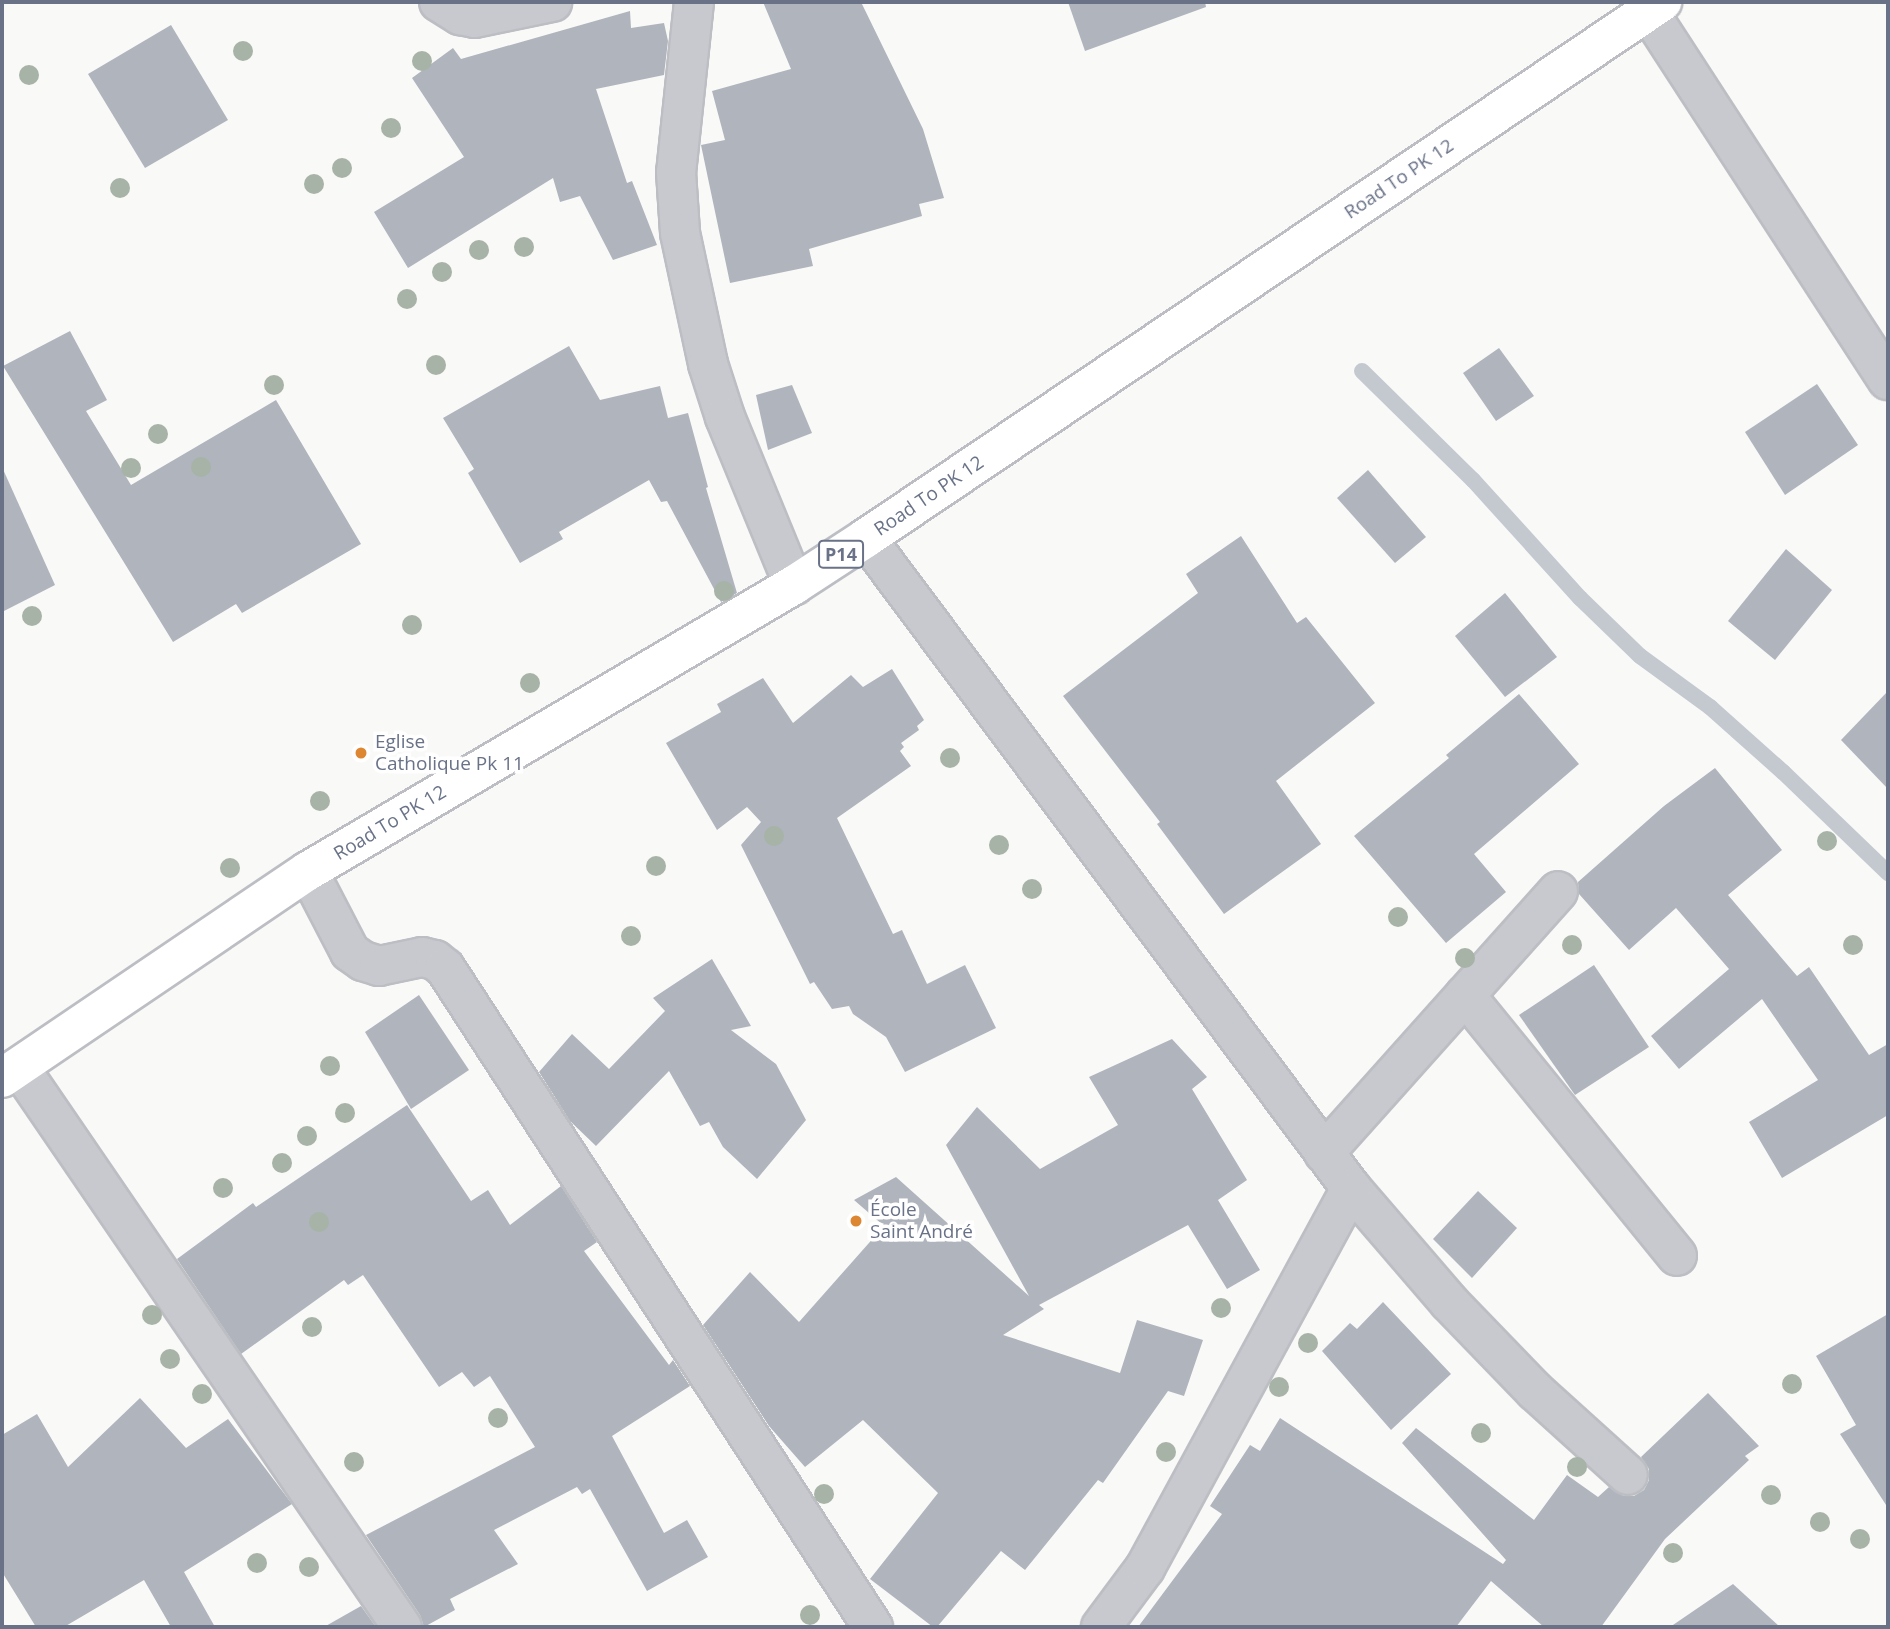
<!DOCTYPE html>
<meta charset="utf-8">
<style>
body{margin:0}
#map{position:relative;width:1890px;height:1629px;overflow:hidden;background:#f9f9f7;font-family:"Open Sans",sans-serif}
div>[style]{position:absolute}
.stream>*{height:16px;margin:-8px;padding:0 8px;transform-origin:8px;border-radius:8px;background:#c4c9d0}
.building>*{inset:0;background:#b0b4bd}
.roads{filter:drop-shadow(2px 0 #bcbec3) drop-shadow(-2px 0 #bcbec3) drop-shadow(0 2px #bcbec3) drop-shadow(0 -2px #bcbec3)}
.minor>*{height:38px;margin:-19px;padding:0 19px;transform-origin:19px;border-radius:19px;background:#c7c9ce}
.major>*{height:38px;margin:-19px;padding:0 19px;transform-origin:19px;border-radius:19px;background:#fff}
.trees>*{width:20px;height:20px;margin:-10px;border-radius:50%;background:#a7b3a7}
.dots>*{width:19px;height:19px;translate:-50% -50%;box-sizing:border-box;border:4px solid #fff;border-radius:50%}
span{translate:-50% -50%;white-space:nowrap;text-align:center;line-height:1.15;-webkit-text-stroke:7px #fff;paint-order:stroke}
.shield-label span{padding:2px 5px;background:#fff;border:2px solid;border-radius:5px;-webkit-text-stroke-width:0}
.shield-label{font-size:18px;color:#697287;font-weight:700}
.street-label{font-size:19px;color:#697287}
.poi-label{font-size:19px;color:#697287}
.left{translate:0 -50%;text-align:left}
.frame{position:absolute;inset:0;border:4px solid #697287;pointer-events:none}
</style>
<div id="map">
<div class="stream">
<div style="left:1362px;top:371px;width:156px;rotate:44.5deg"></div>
<div style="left:1473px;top:480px;width:159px;rotate:47.8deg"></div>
<div style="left:1580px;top:598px;width:83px;rotate:44deg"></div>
<div style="left:1640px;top:656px;width:87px;rotate:36.1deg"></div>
<div style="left:1710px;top:707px;width:98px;rotate:41.7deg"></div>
<div style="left:1783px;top:772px;width:146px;rotate:43.9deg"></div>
</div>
<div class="building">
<div style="clip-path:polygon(763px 2px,861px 2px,923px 129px,944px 198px,919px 204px,922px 216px,809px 249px,813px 266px,730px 283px,701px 145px,725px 140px,712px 91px,791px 69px)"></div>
<div style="clip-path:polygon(1068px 2px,1205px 2px,1206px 7px,1085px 51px)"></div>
<div style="clip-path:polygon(630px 11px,631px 28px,664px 23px,668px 41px,664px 75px,596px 89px,627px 183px,632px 181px,657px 245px,613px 260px,580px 196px,560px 202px,553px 178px,408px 268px,374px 212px,464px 157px,412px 78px,453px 48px,461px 59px)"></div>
<div style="clip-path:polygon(171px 25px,228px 120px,145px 168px,88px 74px)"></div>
<div style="clip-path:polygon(70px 331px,107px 400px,86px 411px,131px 485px,276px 400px,361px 544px,242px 613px,236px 604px,173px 642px,3px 366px)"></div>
<div style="clip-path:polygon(569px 346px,600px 400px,660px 386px,668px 418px,688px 413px,708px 487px,706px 488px,737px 593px,721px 602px,667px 501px,661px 502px,649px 480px,559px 532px,563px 539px,520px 563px,468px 473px,474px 469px,443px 418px)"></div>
<div style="clip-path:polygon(1499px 348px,1534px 396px,1496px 421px,1463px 373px)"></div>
<div style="clip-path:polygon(1817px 384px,1858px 445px,1785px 495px,1745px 432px)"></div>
<div style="clip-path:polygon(792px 385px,812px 433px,768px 450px,756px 395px)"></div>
<div style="clip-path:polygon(2px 467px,55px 585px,2px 612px)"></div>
<div style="clip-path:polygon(1368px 470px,1426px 537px,1395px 563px,1337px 498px)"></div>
<div style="clip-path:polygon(1241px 536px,1297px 623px,1306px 617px,1375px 703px,1276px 781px,1321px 844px,1224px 914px,1157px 824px,1160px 822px,1063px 696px,1198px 593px,1186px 574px)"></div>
<div style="clip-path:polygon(1786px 549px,1832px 590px,1775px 660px,1728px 621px)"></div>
<div style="clip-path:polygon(1505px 593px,1557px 657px,1505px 697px,1455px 636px)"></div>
<div style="clip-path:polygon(892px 669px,924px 720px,917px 726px,919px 730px,901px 743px,904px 747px,900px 751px,911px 766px,837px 818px,893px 934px,902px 930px,927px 984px,965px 965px,996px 1028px,905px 1072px,886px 1037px,853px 1014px,849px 1006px,832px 1009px,814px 982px,810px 984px,741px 845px,761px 822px,747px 807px,717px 830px,666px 743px,721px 712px,717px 704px,763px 678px,793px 723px,851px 675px,863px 687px)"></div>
<div style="clip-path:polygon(1888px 691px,1888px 789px,1841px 740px)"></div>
<div style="clip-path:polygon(1519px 694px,1579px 764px,1474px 854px,1506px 892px,1446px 943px,1354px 836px,1449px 758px,1446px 755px)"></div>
<div style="clip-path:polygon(1715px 768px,1782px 850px,1728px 895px,1797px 976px,1809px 967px,1869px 1055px,1888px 1044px,1888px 1115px,1782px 1178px,1749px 1122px,1818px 1080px,1762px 999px,1679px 1069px,1651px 1036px,1729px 969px,1676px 908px,1629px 950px,1579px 894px,1578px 882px,1664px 806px)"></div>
<div style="clip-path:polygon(712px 959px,751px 1026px,731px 1030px,776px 1064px,806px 1120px,757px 1179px,723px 1147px,709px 1122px,700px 1126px,669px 1071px,596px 1146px,570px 1121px,539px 1072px,572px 1034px,609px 1069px,665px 1011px,653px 998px)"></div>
<div style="clip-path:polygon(1594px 965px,1649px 1047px,1575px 1095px,1519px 1015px)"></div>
<div style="clip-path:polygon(419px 995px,469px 1070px,411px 1109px,365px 1032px)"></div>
<div style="clip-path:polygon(1172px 1039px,1207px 1077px,1192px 1089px,1247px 1180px,1218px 1200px,1260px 1270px,1227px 1289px,1188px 1225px,1039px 1305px,1044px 1309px,1003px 1335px,1120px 1373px,1137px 1320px,1203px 1340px,1184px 1396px,1168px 1391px,1103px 1483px,1098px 1480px,1025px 1570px,1001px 1551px,937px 1627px,933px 1627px,870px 1579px,938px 1493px,863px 1420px,805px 1467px,769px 1426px,703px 1325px,750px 1272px,799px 1322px,884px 1226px,854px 1200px,896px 1177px,1029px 1296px,946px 1145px,977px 1107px,1040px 1169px,1118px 1125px,1089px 1077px)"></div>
<div style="clip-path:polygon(407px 1105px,471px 1201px,488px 1190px,510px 1225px,561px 1186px,597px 1242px,584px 1251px,669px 1365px,673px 1360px,690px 1386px,612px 1436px,664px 1533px,687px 1520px,708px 1557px,647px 1591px,590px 1489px,582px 1494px,577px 1487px,494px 1530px,518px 1564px,450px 1599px,455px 1610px,424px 1627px,420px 1615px,366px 1535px,535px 1447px,490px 1376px,474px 1387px,462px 1372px,439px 1387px,363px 1275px,348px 1285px,344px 1280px,241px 1354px,177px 1259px,253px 1203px,256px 1207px)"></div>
<div style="clip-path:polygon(1478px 1191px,1517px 1228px,1472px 1278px,1433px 1239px)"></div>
<div style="clip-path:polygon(1383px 1302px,1451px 1374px,1391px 1430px,1322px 1351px,1350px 1323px,1357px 1329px)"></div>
<div style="clip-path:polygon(1888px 1314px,1888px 1508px,1840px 1434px,1856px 1425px,1816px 1356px)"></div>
<div style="clip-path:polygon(1708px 1393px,1759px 1446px,1745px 1456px,1749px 1460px,1665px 1539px,1601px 1627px,1544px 1627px,1491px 1581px,1456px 1627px,1138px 1627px,1222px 1514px,1210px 1506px,1250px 1445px,1260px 1451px,1280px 1418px,1503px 1564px,1506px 1560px,1402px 1443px,1416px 1428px,1534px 1520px,1567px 1475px,1598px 1497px,1609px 1487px,1624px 1496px,1634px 1496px,1644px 1490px,1649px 1480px,1649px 1469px,1641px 1457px)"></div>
<div style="clip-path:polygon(140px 1398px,186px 1448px,228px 1419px,292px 1504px,184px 1572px,215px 1627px,171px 1627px,144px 1580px,64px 1627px,36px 1627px,2px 1572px,2px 1435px,37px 1414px,68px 1467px)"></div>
<div style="clip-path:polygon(1733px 1584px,1780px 1627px,1670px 1627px)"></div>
<div style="clip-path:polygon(361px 1606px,376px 1627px,324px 1627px)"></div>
</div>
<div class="roads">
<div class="minor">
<div style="left:439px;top:2px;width:25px;rotate:32deg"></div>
<div style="left:460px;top:15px;width:15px;rotate:11deg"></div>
<div style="left:475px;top:18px;width:79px;rotate:-11.7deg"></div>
<div style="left:694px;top:2px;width:171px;rotate:96deg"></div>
<div style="left:676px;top:172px;width:61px;rotate:86.2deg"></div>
<div style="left:680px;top:233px;width:134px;rotate:77.9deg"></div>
<div style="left:708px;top:364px;width:56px;rotate:72.2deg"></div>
<div style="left:725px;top:417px;width:182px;rotate:67.7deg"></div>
<div style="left:1648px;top:11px;width:440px;rotate:57deg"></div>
<div style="left:866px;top:538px;width:811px;rotate:53.27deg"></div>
<div style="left:1351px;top:1188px;width:150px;rotate:49.3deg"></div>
<div style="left:1449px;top:1302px;width:124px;rotate:46deg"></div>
<div style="left:1535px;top:1391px;width:125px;rotate:42.1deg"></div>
<div style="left:308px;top:871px;width:91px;rotate:62.6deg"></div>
<div style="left:350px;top:952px;width:16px;rotate:35deg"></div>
<div style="left:363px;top:961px;width:17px;rotate:17deg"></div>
<div style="left:379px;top:966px;width:44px;rotate:-11.8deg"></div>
<div style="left:422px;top:957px;width:13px;rotate:13deg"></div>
<div style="left:435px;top:960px;width:13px;rotate:39deg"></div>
<div style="left:445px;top:968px;width:786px;rotate:57deg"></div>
<div style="left:1465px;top:995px;width:336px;rotate:50.9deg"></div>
<div style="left:19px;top:1067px;width:678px;rotate:55.63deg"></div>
<div style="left:1324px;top:1153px;width:351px;rotate:-48.2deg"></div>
<div style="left:1101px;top:1627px;width:74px;rotate:-53.3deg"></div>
<div style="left:1145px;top:1568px;width:432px;rotate:-61.5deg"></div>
</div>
<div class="major">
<div style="left:2px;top:1078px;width:369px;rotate:-34.1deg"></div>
<div style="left:308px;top:871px;width:564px;rotate:-30.48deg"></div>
<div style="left:794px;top:585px;width:86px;rotate:-33.1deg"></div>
<div style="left:866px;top:538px;width:960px;rotate:-33.96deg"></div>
</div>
</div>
<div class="trees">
<div style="left:243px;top:51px"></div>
<div style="left:422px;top:61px"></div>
<div style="left:29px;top:75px"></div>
<div style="left:391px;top:128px"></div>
<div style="left:342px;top:168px"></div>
<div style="left:314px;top:184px"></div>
<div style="left:120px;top:188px"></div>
<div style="left:524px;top:247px"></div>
<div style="left:479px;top:250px"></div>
<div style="left:442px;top:272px"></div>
<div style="left:407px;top:299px"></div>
<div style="left:436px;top:365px"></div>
<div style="left:274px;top:385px"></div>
<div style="left:158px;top:434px"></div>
<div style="left:201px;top:467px"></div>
<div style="left:131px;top:468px"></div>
<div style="left:724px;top:591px"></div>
<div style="left:32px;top:616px"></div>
<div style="left:412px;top:625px"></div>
<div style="left:530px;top:683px"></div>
<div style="left:950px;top:758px"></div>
<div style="left:320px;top:801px"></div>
<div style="left:774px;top:836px"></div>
<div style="left:1827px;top:841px"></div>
<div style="left:999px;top:845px"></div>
<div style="left:656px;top:866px"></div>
<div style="left:230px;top:868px"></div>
<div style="left:1032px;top:889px"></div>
<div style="left:1398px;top:917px"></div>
<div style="left:631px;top:936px"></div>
<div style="left:1572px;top:945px"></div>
<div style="left:1853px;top:945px"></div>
<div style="left:1465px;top:958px"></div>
<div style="left:330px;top:1066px"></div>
<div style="left:345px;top:1113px"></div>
<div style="left:307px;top:1136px"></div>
<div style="left:282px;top:1163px"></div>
<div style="left:223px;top:1188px"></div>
<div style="left:319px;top:1222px"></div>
<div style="left:1221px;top:1308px"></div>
<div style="left:152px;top:1315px"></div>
<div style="left:312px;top:1327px"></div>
<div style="left:1308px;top:1343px"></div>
<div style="left:170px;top:1359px"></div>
<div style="left:1792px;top:1384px"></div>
<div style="left:1279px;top:1387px"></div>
<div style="left:202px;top:1394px"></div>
<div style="left:498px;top:1418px"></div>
<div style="left:1481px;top:1433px"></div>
<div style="left:1166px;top:1452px"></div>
<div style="left:354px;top:1462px"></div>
<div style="left:1577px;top:1467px"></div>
<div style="left:824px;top:1494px"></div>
<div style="left:1771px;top:1495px"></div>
<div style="left:1820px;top:1522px"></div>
<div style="left:1860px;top:1539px"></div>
<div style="left:1673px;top:1553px"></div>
<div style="left:257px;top:1563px"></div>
<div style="left:309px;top:1567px"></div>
<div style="left:810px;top:1615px"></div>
</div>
<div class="dots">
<div style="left:361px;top:753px;background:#de8732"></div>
<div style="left:856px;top:1221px;background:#de8732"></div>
</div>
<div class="shield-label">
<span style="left:841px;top:554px">P14</span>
</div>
<div class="street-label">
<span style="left:1399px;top:179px;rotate:-34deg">Road To PK 12</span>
<span style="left:929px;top:496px;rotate:-34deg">Road To PK 12</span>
<span style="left:390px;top:823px;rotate:-31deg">Road To PK 12</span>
</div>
<div class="poi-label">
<span class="left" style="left:375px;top:753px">Eglise<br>Catholique Pk 11</span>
<span class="left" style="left:870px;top:1221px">École<br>Saint André</span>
</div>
<div class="frame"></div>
</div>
